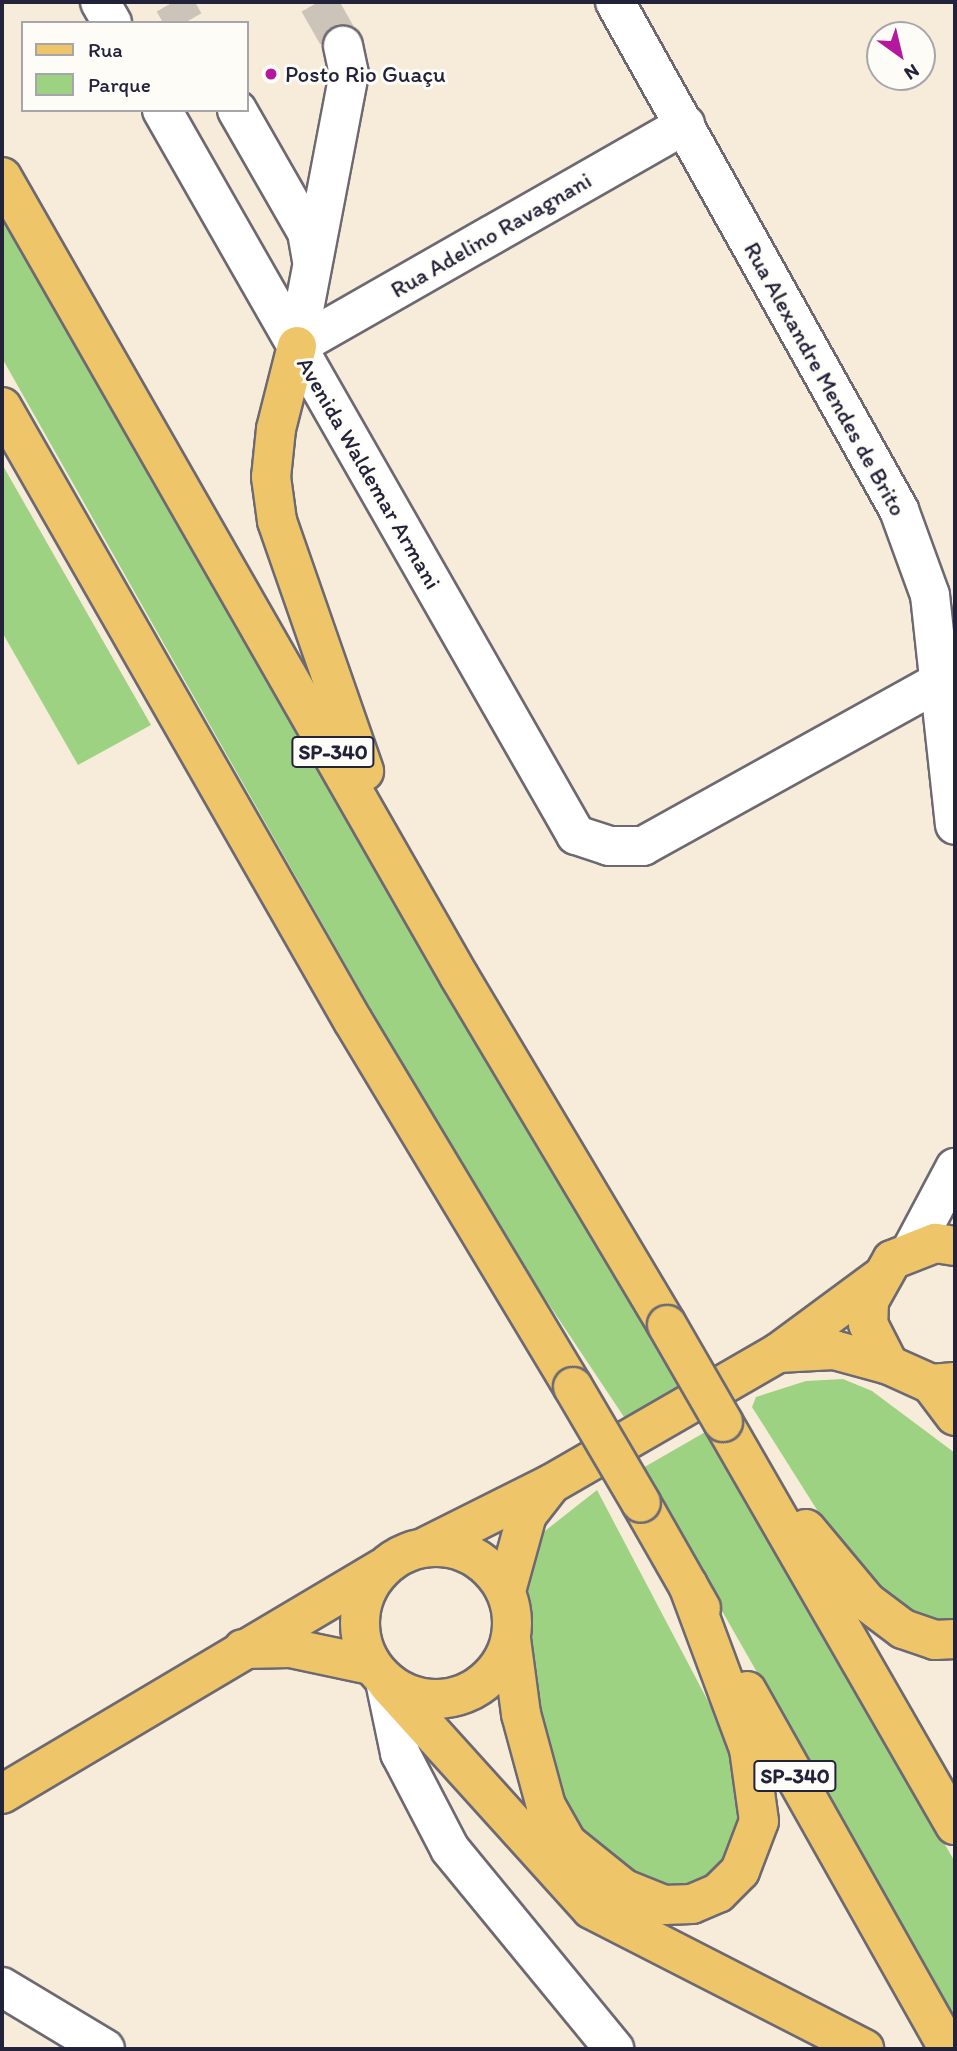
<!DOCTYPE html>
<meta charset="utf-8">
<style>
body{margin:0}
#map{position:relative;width:957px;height:2051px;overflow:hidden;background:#f7ecd9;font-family:Itim,sans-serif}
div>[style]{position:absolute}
.green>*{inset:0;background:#9dd283}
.minor-tunnel>*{height:38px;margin-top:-19px;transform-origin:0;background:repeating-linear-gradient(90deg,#ccc4b9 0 38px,transparent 0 57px)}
.roads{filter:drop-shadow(2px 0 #6d6972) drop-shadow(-2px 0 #6d6972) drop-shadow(0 2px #6d6972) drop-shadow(0 -2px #6d6972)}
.minor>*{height:38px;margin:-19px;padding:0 19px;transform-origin:19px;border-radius:19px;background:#fff}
.major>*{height:38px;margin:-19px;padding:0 19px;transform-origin:19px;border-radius:19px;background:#eec569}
.major>.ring{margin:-19px;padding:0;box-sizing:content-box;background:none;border:38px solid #eec569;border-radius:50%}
.highway>*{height:38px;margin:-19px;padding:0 19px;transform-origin:19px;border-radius:19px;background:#eec569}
.bridges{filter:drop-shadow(2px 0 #6d6972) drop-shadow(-2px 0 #6d6972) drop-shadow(0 2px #6d6972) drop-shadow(0 -2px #6d6972)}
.highway-bridge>*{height:38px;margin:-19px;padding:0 19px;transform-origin:19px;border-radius:19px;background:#eec569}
.dots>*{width:19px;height:19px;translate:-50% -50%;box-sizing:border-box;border:4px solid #fdfcf7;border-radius:50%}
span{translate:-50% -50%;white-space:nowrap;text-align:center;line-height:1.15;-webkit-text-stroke:6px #fdfcf7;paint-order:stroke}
.shield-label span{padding:2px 5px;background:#fdfcf7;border:2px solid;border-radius:5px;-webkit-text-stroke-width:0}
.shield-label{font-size:21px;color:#22223b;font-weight:700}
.poi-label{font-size:23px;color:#22223b}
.left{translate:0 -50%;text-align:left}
.street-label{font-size:23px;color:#22223b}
.frame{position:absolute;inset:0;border:4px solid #22223b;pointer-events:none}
.legend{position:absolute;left:21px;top:21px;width:228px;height:91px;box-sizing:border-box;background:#fdfcf7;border:2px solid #a5a5ac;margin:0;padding:9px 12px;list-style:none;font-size:21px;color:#22223b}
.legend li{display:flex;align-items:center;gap:14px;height:35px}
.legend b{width:35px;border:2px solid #a5a5ac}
.north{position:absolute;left:866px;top:21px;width:70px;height:70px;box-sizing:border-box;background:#fdfcf7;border:2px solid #a5a5ac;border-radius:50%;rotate:146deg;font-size:19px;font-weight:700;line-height:28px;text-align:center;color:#22223b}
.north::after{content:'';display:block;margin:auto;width:24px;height:32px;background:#b5179e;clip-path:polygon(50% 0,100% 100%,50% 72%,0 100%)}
</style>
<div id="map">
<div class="green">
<div style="clip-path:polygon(2px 202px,687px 1396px,632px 1429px,532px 1279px,381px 1027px,2px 358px)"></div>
<div style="clip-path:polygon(2px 464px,151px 725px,78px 765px,2px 632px)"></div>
<div style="clip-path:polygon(843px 1379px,872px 1391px,955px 1453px,955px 1622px,940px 1625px,906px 1615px,848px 1559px,752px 1407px,756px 1397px,806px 1381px)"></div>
<div style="clip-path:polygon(707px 1431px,955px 1862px,955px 2019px,641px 1469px)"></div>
<div style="clip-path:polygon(597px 1490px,729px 1741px,740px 1818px,732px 1846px,702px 1883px,677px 1890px,646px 1887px,592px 1848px,555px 1795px,519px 1642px,516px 1599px,536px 1538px)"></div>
</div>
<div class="minor-tunnel">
<div style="left:173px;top:2px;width:24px;rotate:60deg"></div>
<div style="left:318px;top:2px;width:51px;rotate:60.4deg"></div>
</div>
<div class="roads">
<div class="minor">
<div style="left:100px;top:2px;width:24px;rotate:60deg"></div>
<div style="left:615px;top:2px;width:582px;rotate:60.79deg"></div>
<div style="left:899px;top:510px;width:90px;rotate:70deg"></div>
<div style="left:930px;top:595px;width:231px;rotate:83.8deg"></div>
<div style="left:162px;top:110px;width:835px;rotate:60.27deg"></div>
<div style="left:576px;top:835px;width:35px;rotate:18deg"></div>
<div style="left:609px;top:846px;width:34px"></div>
<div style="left:643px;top:846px;width:341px;rotate:-29deg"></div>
<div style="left:237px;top:110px;width:141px;rotate:60.2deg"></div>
<div style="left:307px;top:232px;width:27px;rotate:80deg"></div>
<div style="left:297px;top:346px;width:447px;rotate:-29.7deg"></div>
<div style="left:297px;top:346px;width:277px;rotate:-79.2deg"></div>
<div style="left:349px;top:74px;width:29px;rotate:-102deg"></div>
<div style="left:912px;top:1249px;width:92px;rotate:-62deg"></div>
<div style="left:385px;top:1681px;width:74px;rotate:78.2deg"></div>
<div style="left:400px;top:1753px;width:108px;rotate:62.5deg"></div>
<div style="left:450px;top:1849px;width:259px;rotate:50.6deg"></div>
<div style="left:2px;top:1987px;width:120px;rotate:31deg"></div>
</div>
<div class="major">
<div style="left:955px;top:1246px;width:20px;rotate:-171deg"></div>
<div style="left:935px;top:1243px;width:46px;rotate:158.4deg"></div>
<div style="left:892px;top:1260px;width:47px;rotate:119.3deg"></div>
<div style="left:869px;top:1301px;width:23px;rotate:92deg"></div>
<div style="left:868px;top:1324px;width:46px;rotate:62.9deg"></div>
<div style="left:889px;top:1365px;width:46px;rotate:24.3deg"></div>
<div style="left:931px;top:1384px;width:24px;rotate:-5deg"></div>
<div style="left:778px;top:1353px;width:56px;rotate:-3.1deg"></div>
<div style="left:834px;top:1350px;width:57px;rotate:15.3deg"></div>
<div style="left:427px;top:1546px;width:139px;rotate:-26.6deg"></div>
<div style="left:551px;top:1484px;width:262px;rotate:-30deg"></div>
<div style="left:778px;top:1353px;width:124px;rotate:-36.5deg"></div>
<div class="ring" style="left:360px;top:1547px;width:114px;height:114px"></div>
<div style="left:506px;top:1591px;width:79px;rotate:-74.6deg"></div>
<div style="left:527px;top:1515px;width:37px;rotate:-52deg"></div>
<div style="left:243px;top:1649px;width:47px;rotate:-1.2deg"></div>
<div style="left:290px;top:1648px;width:83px;rotate:11.9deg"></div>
<div style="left:2px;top:1794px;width:442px;rotate:-30.7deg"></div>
</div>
<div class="highway">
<div style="left:2px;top:177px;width:920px;rotate:60.23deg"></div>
<div style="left:459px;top:976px;width:406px;rotate:59.2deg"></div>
<div style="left:297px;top:346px;width:86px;rotate:104.2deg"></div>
<div style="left:276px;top:429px;width:48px;rotate:95.9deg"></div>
<div style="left:271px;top:477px;width:44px;rotate:82.2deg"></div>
<div style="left:277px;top:521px;width:265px;rotate:70.8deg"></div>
<div style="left:2px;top:407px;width:707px;rotate:60.25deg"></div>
<div style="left:353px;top:1021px;width:427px;rotate:59deg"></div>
<div style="left:931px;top:1384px;width:40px;rotate:53deg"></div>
<div style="left:723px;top:1422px;width:465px;rotate:60.1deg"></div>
<div style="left:641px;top:1503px;width:121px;rotate:60.3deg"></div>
<div style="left:806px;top:1529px;width:95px;rotate:50.1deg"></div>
<div style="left:867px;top:1602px;width:45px;rotate:36.9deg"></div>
<div style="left:903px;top:1629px;width:34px;rotate:19deg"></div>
<div style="left:935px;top:1640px;width:20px;rotate:-3deg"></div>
<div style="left:511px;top:1639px;width:76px;rotate:82.4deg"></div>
<div style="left:521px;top:1714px;width:95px;rotate:74.8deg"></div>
<div style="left:546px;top:1806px;width:43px;rotate:60.4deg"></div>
<div style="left:567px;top:1843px;width:73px;rotate:38.9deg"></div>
<div style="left:624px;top:1889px;width:43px;rotate:21.8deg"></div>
<div style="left:664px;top:1905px;width:28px;rotate:-2deg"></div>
<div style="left:692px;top:1904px;width:28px;rotate:-23deg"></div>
<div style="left:718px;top:1893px;width:31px;rotate:-45deg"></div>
<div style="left:740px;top:1871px;width:53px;rotate:-69.2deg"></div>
<div style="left:759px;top:1821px;width:73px;rotate:-97.9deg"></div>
<div style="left:749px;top:1749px;width:175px;rotate:-110.4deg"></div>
<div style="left:387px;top:1683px;width:304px;rotate:47.9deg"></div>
<div style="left:591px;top:1909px;width:307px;rotate:27.1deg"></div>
<div style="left:747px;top:1691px;width:411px;rotate:60.6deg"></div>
</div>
</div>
<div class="bridges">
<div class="highway-bridge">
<div style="left:667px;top:1325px;width:112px;rotate:60deg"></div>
<div style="left:573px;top:1387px;width:134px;rotate:59.6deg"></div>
</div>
</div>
<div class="dots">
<div style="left:271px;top:74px;background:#b5179e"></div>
</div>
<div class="shield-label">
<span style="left:333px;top:752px">SP-340</span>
<span style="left:795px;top:1776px">SP-340</span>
</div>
<div class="poi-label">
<span class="left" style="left:285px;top:74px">Posto Rio Guaçu</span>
</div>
<div class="street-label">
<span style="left:491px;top:235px;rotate:-30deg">Rua Adelino Ravagnani</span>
<span style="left:825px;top:379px;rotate:61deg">Rua Alexandre Mendes de Brito</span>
<span style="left:369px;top:473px;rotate:60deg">Avenida Waldemar Armani</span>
</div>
<div class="frame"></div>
<ul class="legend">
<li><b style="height:9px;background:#eec569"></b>Rua</li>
<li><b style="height:19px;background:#9dd283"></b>Parque</li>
</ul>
<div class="north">N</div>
</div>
